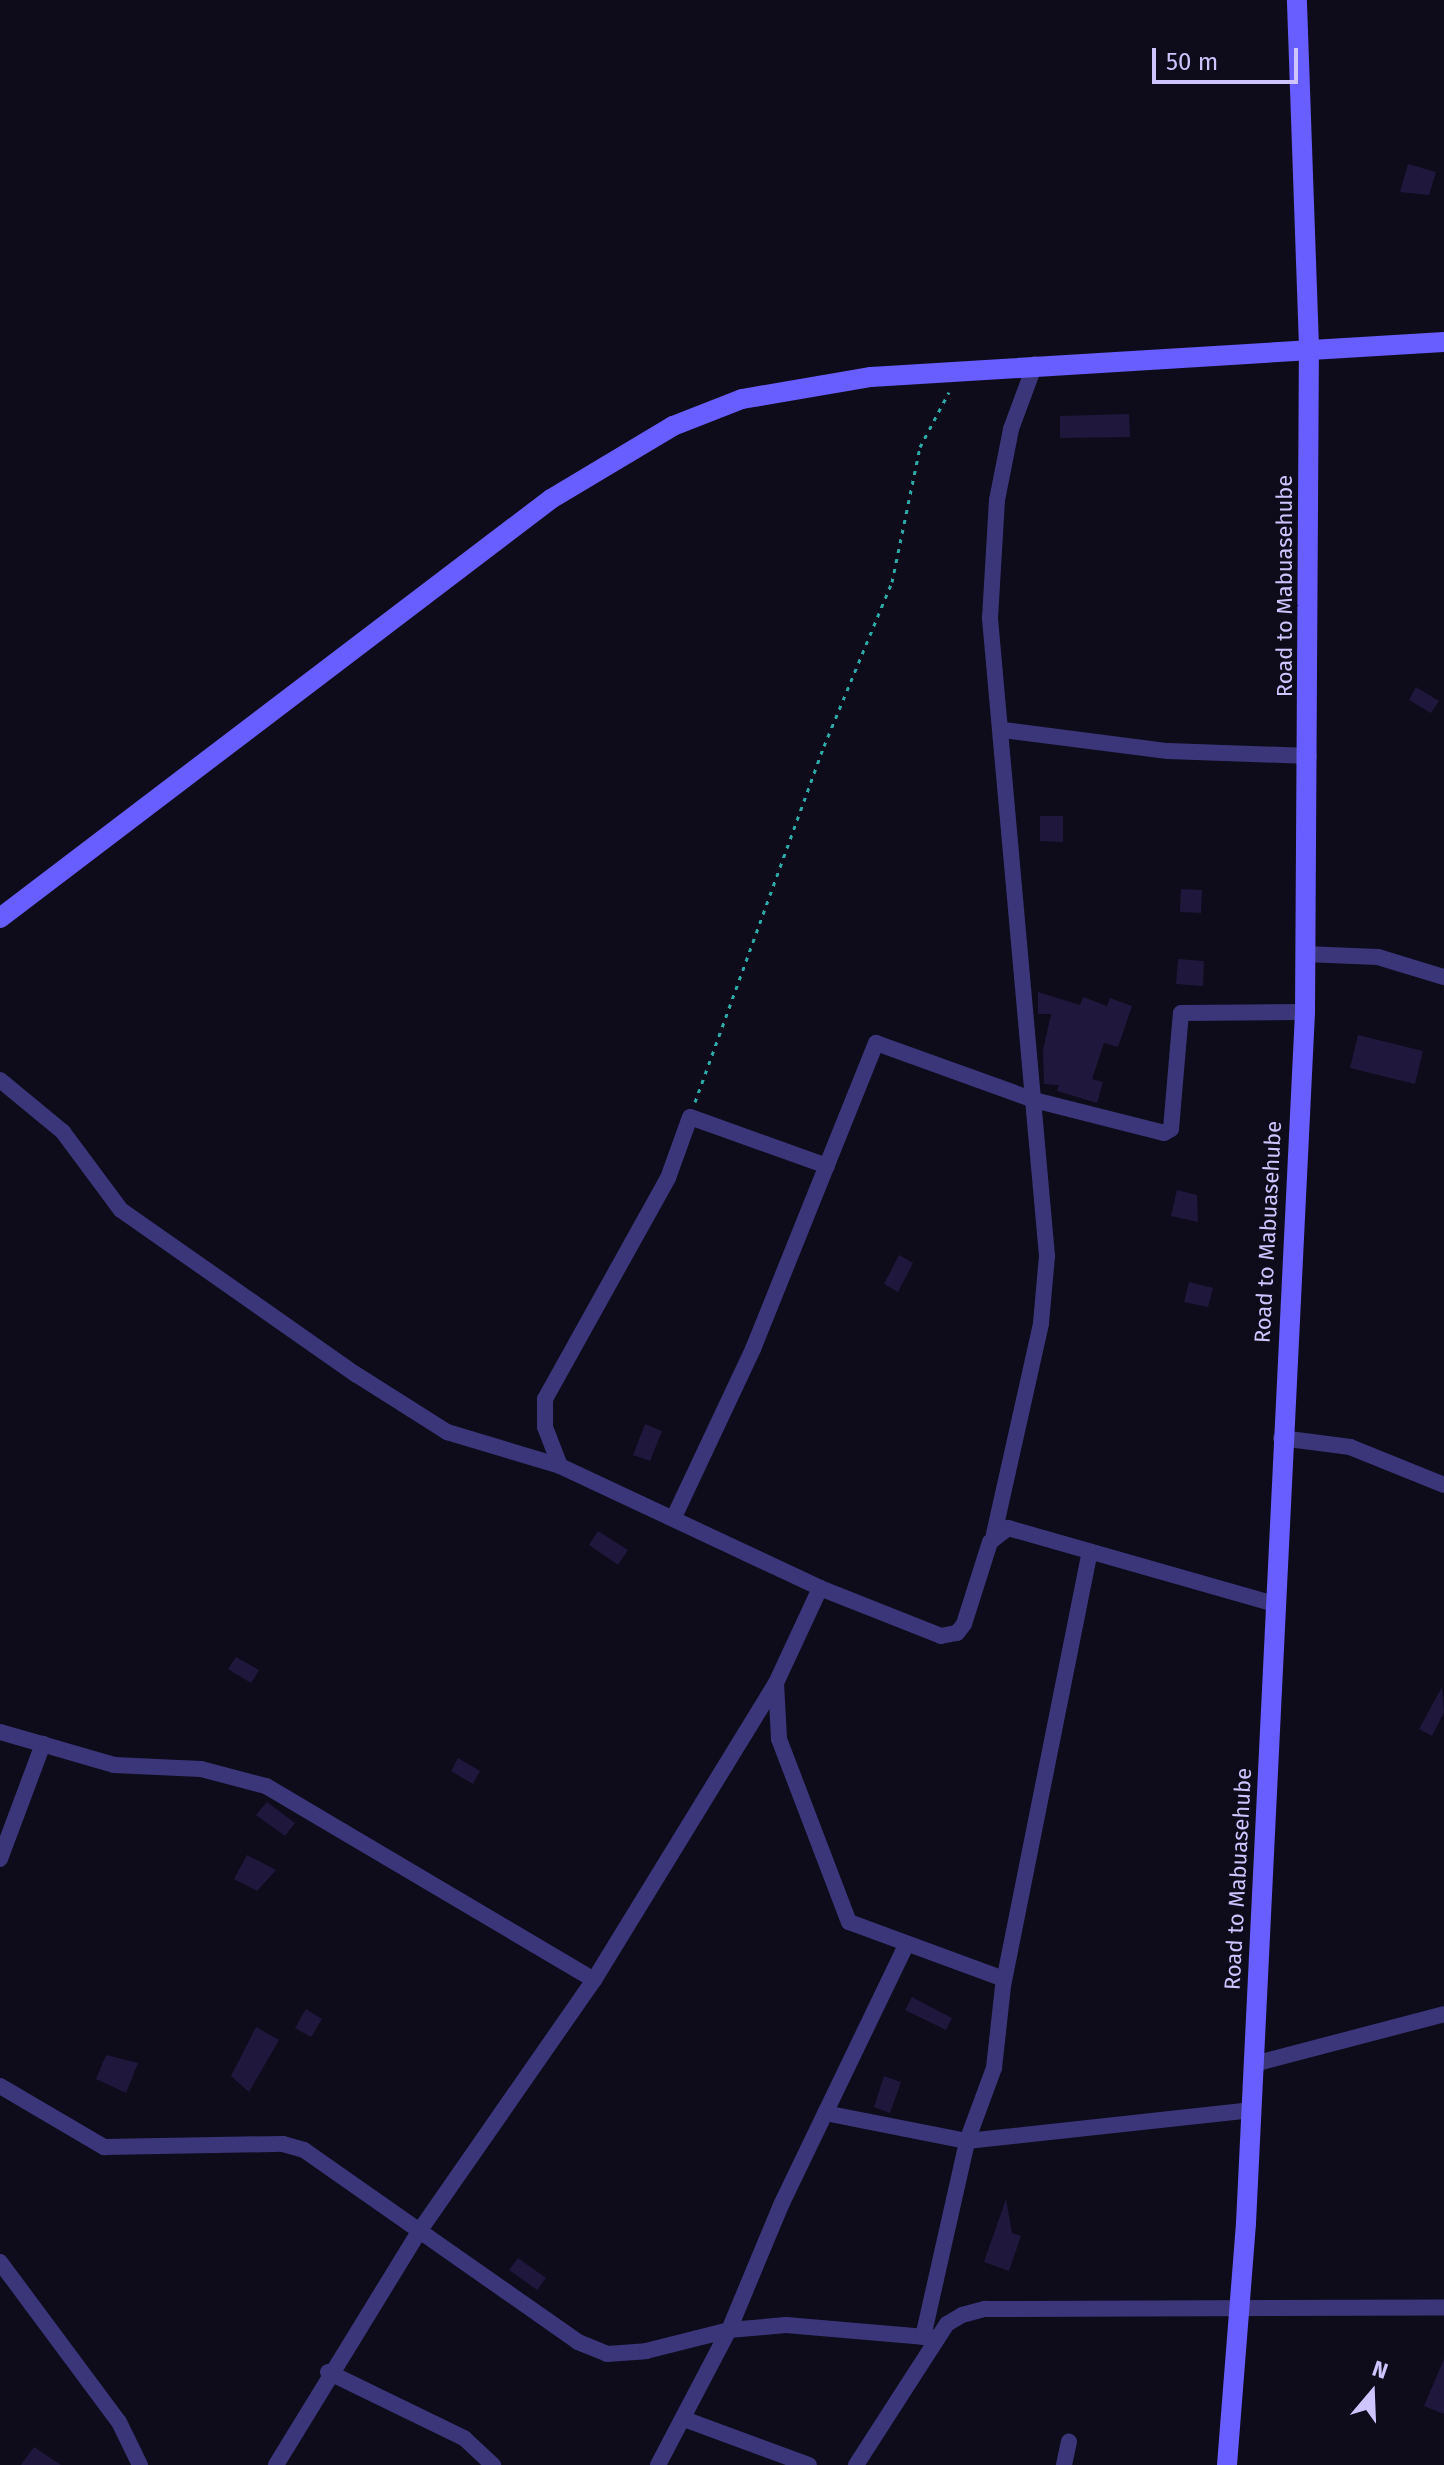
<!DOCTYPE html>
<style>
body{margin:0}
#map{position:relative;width:1444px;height:2465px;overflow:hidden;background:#0e0b1b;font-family:"Fira Sans",sans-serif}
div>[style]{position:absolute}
.building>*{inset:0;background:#20173c}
.path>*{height:3px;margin-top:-1.5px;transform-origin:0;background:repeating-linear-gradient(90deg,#2daba9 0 4px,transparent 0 10px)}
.street>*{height:16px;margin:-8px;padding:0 8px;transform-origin:8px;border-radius:8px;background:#3b367a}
.secondary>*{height:20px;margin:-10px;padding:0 10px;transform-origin:10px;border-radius:10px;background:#685dfe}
span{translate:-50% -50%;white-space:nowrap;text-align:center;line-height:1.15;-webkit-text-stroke:6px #0e0b1b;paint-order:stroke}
.street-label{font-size:22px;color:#cec5ff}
.north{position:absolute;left:1332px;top:2353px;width:80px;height:80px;-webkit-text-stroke:6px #0e0b1b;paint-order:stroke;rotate:19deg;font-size:22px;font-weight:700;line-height:32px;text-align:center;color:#cec5ff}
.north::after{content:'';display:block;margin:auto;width:28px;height:36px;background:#cec5ff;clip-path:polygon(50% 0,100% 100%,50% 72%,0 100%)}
.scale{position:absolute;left:1152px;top:48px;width:146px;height:36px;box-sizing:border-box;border:4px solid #cec5ff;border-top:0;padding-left:10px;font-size:24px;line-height:28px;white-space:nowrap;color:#cec5ff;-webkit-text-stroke:6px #0e0b1b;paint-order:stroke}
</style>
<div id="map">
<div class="building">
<div style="clip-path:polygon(1408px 164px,1436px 172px,1429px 195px,1400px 192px)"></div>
<div style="clip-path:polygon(1129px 414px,1130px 437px,1060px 438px,1060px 416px)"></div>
<div style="clip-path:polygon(1416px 687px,1439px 701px,1431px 713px,1409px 700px)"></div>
<div style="clip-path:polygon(1040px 816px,1063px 816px,1063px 842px,1040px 841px)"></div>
<div style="clip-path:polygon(1181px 889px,1202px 890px,1201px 913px,1180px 912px)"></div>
<div style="clip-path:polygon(1178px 959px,1204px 961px,1203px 986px,1176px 984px)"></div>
<div style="clip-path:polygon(1038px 992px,1080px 1005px,1083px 997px,1107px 1006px,1110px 998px,1132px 1006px,1118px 1047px,1104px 1043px,1092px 1079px,1103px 1082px,1097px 1103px,1057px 1091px,1059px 1085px,1044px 1084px,1043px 1050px,1051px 1014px,1038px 1014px)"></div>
<div style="clip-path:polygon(1358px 1035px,1423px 1051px,1415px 1084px,1350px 1068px)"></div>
<div style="clip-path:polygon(1177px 1190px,1197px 1195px,1198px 1222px,1171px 1216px)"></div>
<div style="clip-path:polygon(899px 1255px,913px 1263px,898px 1292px,884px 1284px)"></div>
<div style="clip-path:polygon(1189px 1282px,1213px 1288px,1208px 1307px,1184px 1302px)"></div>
<div style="clip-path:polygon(645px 1424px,662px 1431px,650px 1461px,633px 1455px)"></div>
<div style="clip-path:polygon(598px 1531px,628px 1550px,618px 1565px,589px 1545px)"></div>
<div style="clip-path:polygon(236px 1657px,259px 1670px,251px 1683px,228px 1669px)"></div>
<div style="clip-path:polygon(1442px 1687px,1444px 1712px,1432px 1736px,1419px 1729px)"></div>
<div style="clip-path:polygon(458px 1758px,480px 1771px,473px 1784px,451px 1771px)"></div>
<div style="clip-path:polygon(267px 1802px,295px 1823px,285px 1836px,256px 1815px)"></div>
<div style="clip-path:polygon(247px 1855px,276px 1870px,257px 1891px,234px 1879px)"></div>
<div style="clip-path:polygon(912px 1997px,952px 2018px,946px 2030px,905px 2010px)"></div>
<div style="clip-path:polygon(306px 2009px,322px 2019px,311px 2037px,295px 2028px)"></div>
<div style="clip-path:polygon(256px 2027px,279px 2040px,249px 2092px,231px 2076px)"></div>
<div style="clip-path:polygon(106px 2055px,138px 2063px,126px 2093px,96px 2079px)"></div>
<div style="clip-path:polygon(884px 2076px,901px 2082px,890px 2113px,874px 2107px)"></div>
<div style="clip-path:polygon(1006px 2199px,1012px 2233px,1021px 2236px,1009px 2271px,984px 2262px)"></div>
<div style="clip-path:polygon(518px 2258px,546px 2278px,537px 2290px,509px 2270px)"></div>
<div style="clip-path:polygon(1444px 2359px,1444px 2414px,1424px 2406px)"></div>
<div style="clip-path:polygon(34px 2447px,61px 2465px,21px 2465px)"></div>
</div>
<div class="path">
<div style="left:695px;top:1102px;width:379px;rotate:-70.1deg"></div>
<div style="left:824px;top:746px;width:178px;rotate:-67.5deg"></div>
<div style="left:892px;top:582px;width:138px;rotate:-78.3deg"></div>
<div style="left:920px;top:447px;width:62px;rotate:-62.2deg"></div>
</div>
<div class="street">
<div style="left:1003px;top:730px;width:166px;rotate:7.3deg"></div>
<div style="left:1168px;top:751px;width:141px;rotate:2deg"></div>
<div style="left:1305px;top:954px;width:73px;rotate:2.4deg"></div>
<div style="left:1378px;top:957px;width:69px;rotate:16.9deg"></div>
<div style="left:0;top:1080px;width:82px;rotate:39.5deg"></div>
<div style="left:63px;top:1132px;width:97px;rotate:53.4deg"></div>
<div style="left:121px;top:1210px;width:288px;rotate:35deg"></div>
<div style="left:357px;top:1375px;width:107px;rotate:32.3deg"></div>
<div style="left:447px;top:1432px;width:118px;rotate:16.7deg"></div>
<div style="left:827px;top:1166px;width:145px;rotate:-160.3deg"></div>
<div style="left:690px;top:1117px;width:65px;rotate:109.8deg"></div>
<div style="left:668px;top:1178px;width:253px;rotate:119.1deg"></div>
<div style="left:545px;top:1399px;width:28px;rotate:90deg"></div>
<div style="left:545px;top:1427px;width:42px;rotate:69deg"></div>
<div style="left:560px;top:1466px;width:287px;rotate:25.1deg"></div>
<div style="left:820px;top:1588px;width:130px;rotate:21.6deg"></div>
<div style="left:941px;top:1636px;width:16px;rotate:-11deg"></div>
<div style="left:957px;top:1633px;width:11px;rotate:-52deg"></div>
<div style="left:964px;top:1624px;width:86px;rotate:-72.4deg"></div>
<div style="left:990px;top:1542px;width:23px;rotate:-38deg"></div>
<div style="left:1008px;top:1528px;width:278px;rotate:15.9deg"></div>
<div style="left:1281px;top:1438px;width:70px;rotate:7.4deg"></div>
<div style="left:1350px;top:1447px;width:101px;rotate:22deg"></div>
<div style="left:674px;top:1517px;width:186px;rotate:-64.8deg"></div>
<div style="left:753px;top:1349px;width:330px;rotate:-68.1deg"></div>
<div style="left:876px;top:1043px;width:168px;rotate:19.8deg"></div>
<div style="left:1034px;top:1100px;width:134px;rotate:14.2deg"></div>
<div style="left:1164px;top:1133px;width:8px;rotate:-30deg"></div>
<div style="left:1171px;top:1129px;width:116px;rotate:-85.1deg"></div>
<div style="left:1181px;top:1013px;width:124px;rotate:-0.5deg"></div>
<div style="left:994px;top:1534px;width:216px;rotate:-77.4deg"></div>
<div style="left:1041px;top:1323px;width:67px;rotate:-84.9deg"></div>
<div style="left:1047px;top:1256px;width:641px;rotate:-95.11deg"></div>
<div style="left:990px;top:618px;width:118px;rotate:-86.6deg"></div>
<div style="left:997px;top:500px;width:72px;rotate:-78.8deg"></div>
<div style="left:1011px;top:429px;width:69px;rotate:-69.7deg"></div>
<div style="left:776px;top:1683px;width:56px;rotate:86.9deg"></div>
<div style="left:779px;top:1739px;width:196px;rotate:69.1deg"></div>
<div style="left:849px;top:1922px;width:165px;rotate:20.2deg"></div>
<div style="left:0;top:1732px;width:119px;rotate:16.1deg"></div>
<div style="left:114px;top:1765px;width:87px;rotate:2.6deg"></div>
<div style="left:201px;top:1769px;width:67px;rotate:14.7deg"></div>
<div style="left:266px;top:1786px;width:381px;rotate:30.6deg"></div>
<div style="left:0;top:1859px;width:123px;rotate:-69.5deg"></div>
<div style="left:1254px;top:2064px;width:196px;rotate:-14.7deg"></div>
<div style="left:0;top:2086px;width:121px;rotate:30.4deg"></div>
<div style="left:104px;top:2147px;width:179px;rotate:-1deg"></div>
<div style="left:283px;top:2144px;width:22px;rotate:16deg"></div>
<div style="left:304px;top:2150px;width:335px;rotate:35deg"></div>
<div style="left:578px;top:2342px;width:31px;rotate:22deg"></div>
<div style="left:607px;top:2354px;width:39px;rotate:-4deg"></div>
<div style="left:646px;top:2351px;width:86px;rotate:-14.2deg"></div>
<div style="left:729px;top:2330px;width:57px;rotate:-5deg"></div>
<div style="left:786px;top:2325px;width:152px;rotate:4.9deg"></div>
<div style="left:825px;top:2113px;width:145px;rotate:11.2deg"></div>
<div style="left:967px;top:2141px;width:287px;rotate:-6.2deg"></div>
<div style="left:0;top:2262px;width:199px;rotate:53.4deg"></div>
<div style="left:119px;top:2422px;width:48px;rotate:64deg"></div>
<div style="left:923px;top:2337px;width:201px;rotate:-77.3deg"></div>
<div style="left:967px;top:2141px;width:78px;rotate:-69.7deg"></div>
<div style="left:994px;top:2068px;width:82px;rotate:-83.7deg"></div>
<div style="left:1003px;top:1986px;width:443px;rotate:-78.7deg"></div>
<div style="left:328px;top:2372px;width:151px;rotate:25.9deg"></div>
<div style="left:464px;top:2438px;width:40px;rotate:43deg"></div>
<div style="left:684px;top:2419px;width:133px;rotate:20.2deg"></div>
<div style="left:276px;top:2465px;width:272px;rotate:-58.5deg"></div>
<div style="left:418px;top:2233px;width:308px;rotate:-55.2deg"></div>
<div style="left:594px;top:1980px;width:348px;rotate:-58.5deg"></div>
<div style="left:776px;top:1683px;width:105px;rotate:-65.1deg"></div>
<div style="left:658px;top:2465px;width:153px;rotate:-62.3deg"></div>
<div style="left:729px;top:2330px;width:135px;rotate:-67.4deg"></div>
<div style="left:781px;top:2205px;width:288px;rotate:-64.3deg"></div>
<div style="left:856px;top:2465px;width:168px;rotate:-57.2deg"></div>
<div style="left:947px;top:2324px;width:17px;rotate:-31deg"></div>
<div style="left:962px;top:2315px;width:24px;rotate:-15deg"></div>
<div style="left:985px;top:2309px;width:459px;rotate:-0.2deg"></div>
<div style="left:1064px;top:2465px;width:24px;rotate:-78deg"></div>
</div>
<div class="secondary">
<div style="left:0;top:918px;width:692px;rotate:-37.25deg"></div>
<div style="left:551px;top:499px;width:142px;rotate:-30.9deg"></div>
<div style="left:673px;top:426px;width:74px;rotate:-21.4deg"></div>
<div style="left:742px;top:399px;width:131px;rotate:-9.7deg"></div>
<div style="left:871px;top:377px;width:574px;rotate:-3.5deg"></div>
<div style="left:1227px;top:2465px;width:243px;rotate:-85.5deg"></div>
<div style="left:1246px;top:2223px;width:1212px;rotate:-87.21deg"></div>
<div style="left:1305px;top:1012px;width:665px;rotate:-89.66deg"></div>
<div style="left:1309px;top:347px;width:347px;rotate:-92deg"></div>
</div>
<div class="street-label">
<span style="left:1285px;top:586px;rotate:-90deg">Road to Mabuasehube</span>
<span style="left:1268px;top:1232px;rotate:-87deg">Road to Mabuasehube</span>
<span style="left:1238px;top:1879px;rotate:-87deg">Road to Mabuasehube</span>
</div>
<div class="north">N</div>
<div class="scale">50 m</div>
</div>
